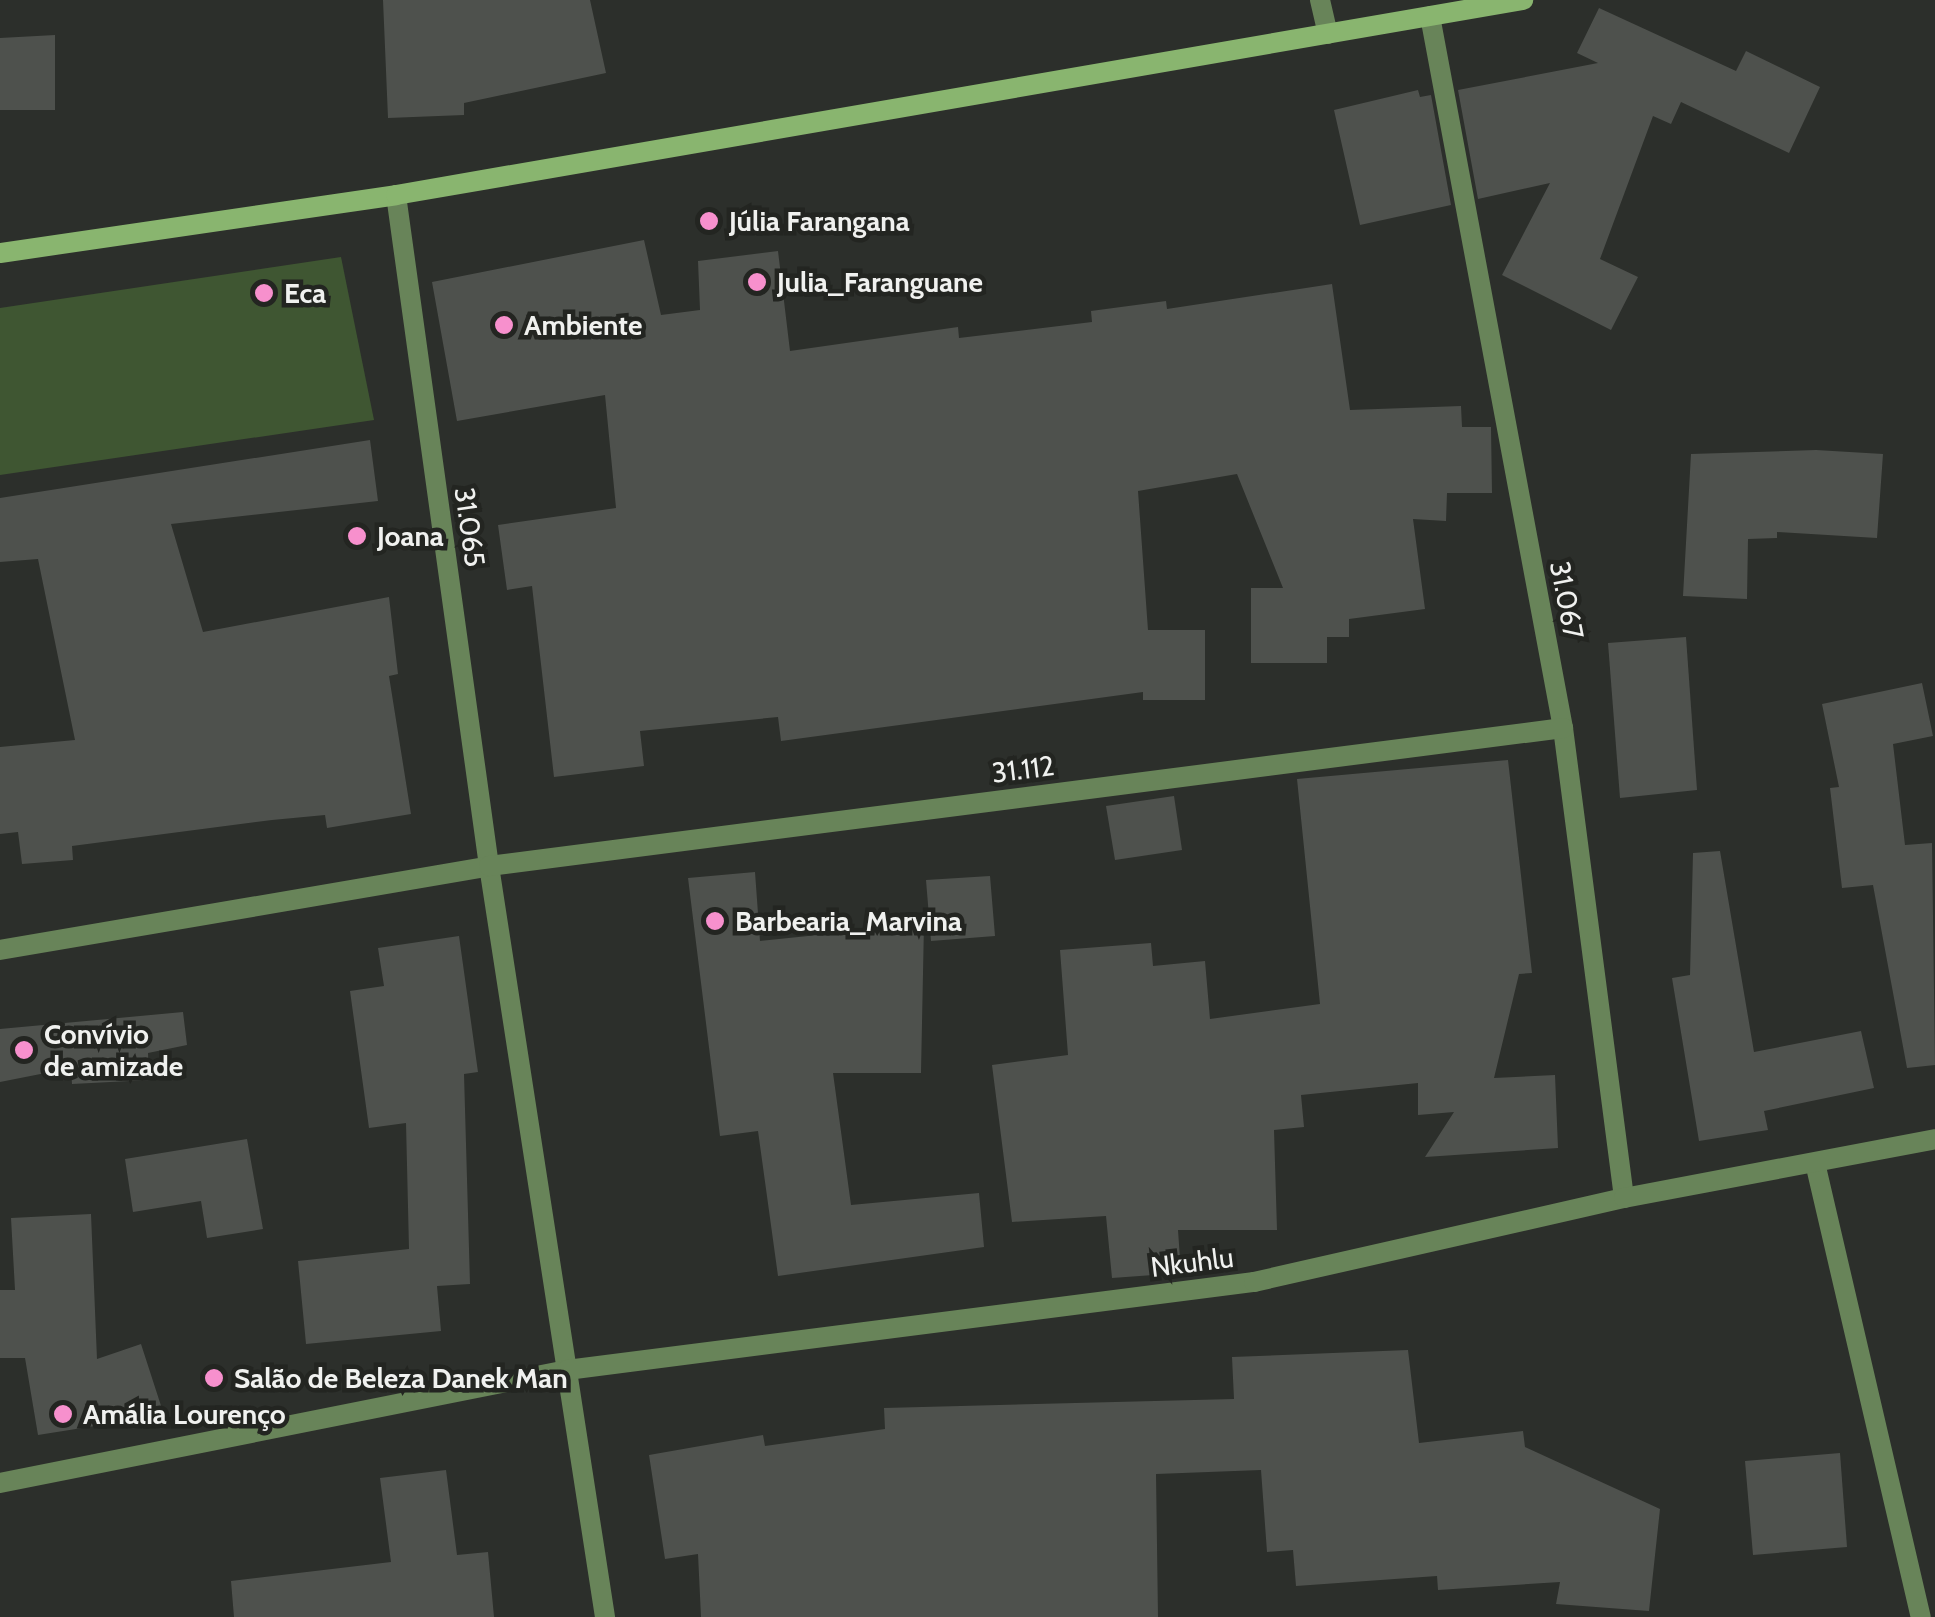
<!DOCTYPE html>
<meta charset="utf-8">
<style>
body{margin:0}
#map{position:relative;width:1935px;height:1617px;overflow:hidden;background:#2c2f2b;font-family:Cabin,sans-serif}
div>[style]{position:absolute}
.green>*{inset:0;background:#3f5632}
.building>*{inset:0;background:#4e514d}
.street>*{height:20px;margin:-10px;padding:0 10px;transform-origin:10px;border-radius:10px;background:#688459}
.secondary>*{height:20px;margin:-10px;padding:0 10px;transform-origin:10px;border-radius:10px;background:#89b56f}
.dots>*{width:28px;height:28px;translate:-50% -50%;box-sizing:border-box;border:5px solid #232521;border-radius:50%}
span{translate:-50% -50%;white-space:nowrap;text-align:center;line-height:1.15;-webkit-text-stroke:9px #232521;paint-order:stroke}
.poi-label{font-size:28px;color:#f0f1ef;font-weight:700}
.left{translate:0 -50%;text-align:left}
.street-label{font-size:28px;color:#f0f1ef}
</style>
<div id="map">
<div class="green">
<div style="clip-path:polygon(341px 257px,374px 420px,0 475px,0 308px)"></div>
</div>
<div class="building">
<div style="clip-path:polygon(383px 0,590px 0,606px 73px,464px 103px,464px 115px,388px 118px)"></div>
<div style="clip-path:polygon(1599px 8px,1736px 71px,1746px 51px,1820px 87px,1789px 153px,1681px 102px,1671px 124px,1653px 116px,1600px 259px,1638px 277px,1611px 330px,1502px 275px,1550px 183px,1478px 199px,1458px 90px,1598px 63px,1577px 53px)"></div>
<div style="clip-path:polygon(55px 35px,55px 110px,0 110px,0 38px)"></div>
<div style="clip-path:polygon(1418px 90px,1420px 97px,1431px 95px,1451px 205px,1360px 225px,1334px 110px)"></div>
<div style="clip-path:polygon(644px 240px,661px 315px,700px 310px,698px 261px,778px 251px,790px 351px,958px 327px,959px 338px,1092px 322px,1091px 311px,1166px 301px,1167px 309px,1332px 284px,1350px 410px,1461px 406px,1462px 427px,1491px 427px,1492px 493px,1447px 493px,1446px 521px,1413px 519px,1425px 609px,1349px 619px,1349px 637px,1327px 637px,1327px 663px,1251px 663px,1251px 588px,1283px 588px,1237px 474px,1138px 491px,1148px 630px,1205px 630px,1205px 700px,1143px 700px,1143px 692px,781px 741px,778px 717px,640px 731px,644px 766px,554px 777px,532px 586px,507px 590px,498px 525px,616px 508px,605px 395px,457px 421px,432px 282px)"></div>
<div style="clip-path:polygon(370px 440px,378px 501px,171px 524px,203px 632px,389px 597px,398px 674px,389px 676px,411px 814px,327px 828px,325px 815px,272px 820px,72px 846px,73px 860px,22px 864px,18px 832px,0 834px,0 747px,75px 740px,38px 559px,0 562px,0 498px)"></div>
<div style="clip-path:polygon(1816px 450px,1883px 454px,1877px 538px,1777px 532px,1777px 538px,1748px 539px,1747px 599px,1683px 596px,1691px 454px)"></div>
<div style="clip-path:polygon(1686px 637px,1697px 790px,1620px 798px,1608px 643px)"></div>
<div style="clip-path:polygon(1922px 683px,1933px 736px,1893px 744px,1905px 845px,1932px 843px,1935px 1065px,1907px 1068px,1873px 885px,1842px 888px,1830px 788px,1839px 787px,1822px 704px)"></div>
<div style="clip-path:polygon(1508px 760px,1532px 973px,1519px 974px,1494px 1078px,1555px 1075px,1558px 1148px,1425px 1157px,1454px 1112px,1418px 1115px,1418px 1083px,1301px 1095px,1304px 1127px,1274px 1130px,1277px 1230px,1178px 1230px,1181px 1273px,1112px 1278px,1106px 1216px,1012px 1222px,992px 1065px,1068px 1055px,1060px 950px,1151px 943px,1153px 966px,1205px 961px,1210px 1019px,1320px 1004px,1297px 779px)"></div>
<div style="clip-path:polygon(1174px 796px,1182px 850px,1115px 860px,1106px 806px)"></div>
<div style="clip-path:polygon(1720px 851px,1754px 1052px,1861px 1031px,1874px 1088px,1764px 1111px,1768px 1130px,1699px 1141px,1672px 978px,1690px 975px,1693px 853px)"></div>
<div style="clip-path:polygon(755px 872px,760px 941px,924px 924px,921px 1073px,833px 1073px,851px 1205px,979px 1193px,984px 1247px,778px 1276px,758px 1131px,720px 1136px,688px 878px)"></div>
<div style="clip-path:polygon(990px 876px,995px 936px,931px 941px,926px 880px)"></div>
<div style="clip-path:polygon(459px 936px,478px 1072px,464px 1074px,470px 1284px,437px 1286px,441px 1331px,306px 1344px,298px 1261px,409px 1249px,406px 1123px,369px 1128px,350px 991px,384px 986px,378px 948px)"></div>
<div style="clip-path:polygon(183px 1012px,187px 1045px,148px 1053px,149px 1080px,72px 1084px,71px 1068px,0 1082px,0 1029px)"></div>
<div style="clip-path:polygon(247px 1139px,263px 1229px,207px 1238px,201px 1201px,133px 1212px,125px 1159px)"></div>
<div style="clip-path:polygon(91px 1214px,97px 1359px,141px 1344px,164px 1415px,38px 1435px,25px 1358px,0 1358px,0 1290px,15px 1290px,11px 1218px)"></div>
<div style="clip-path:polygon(1408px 1350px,1419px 1443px,1523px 1431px,1525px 1447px,1660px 1509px,1649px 1611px,1556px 1604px,1560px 1582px,1438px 1590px,1437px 1576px,1296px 1586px,1293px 1550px,1267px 1552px,1261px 1470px,1156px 1474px,1158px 1617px,701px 1617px,698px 1554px,665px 1559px,649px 1455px,763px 1435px,765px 1446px,885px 1429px,884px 1408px,1234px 1399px,1232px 1357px)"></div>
<div style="clip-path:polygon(1840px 1453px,1847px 1547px,1753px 1555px,1745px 1461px)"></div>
<div style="clip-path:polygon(446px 1470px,457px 1555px,488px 1552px,494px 1617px,234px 1617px,231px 1581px,391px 1562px,380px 1478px)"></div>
</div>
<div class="street">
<div style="left:1320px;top:0;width:35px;rotate:77deg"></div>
<div style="left:1430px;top:16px;width:724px;rotate:79.42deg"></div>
<div style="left:1563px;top:728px;width:474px;rotate:82.6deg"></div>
<div style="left:396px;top:195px;width:677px;rotate:82.11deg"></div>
<div style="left:489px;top:866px;width:760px;rotate:81.22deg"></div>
<div style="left:0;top:950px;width:496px;rotate:-9.7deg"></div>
<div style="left:489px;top:866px;width:1083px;rotate:-7.32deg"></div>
<div style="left:1816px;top:1167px;width:462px;rotate:76.9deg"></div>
<div style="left:0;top:1483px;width:578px;rotate:-11.27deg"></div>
<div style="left:567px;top:1370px;width:693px;rotate:-7.3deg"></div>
<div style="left:1254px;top:1282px;width:379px;rotate:-12.8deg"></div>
<div style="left:1624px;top:1198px;width:317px;rotate:-10.7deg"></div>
</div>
<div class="secondary">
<div style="left:0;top:253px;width:400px;rotate:-8.3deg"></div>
<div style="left:396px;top:195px;width:1144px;rotate:-9.82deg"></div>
</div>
<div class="dots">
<div style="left:709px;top:221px;background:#f790cd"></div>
<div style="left:757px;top:282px;background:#f790cd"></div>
<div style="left:264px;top:293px;background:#f790cd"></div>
<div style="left:504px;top:325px;background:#f790cd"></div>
<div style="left:357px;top:536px;background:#f790cd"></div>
<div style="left:715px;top:921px;background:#f790cd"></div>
<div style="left:24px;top:1050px;background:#f790cd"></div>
<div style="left:214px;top:1378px;background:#f790cd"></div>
<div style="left:63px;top:1414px;background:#f790cd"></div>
</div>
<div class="poi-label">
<span class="left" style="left:729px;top:221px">Júlia Farangana</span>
<span class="left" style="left:777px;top:282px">Julia_Faranguane</span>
<span class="left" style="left:284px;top:293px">Eca</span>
<span class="left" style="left:524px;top:325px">Ambiente</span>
<span class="left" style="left:377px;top:536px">Joana</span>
<span class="left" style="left:735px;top:921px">Barbearia_Marvina</span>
<span class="left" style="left:44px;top:1050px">Convívio<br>de amizade</span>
<span class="left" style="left:234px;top:1378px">Salão de Beleza Danek Man</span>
<span class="left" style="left:83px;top:1414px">Amália Lourenço</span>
</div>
<div class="street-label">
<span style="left:470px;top:527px;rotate:82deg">31.065</span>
<span style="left:1567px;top:600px;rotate:79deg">31.067</span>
<span style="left:1023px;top:769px;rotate:-7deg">31.112</span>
<span style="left:1192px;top:1262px;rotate:-7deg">Nkuhlu</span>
</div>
</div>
